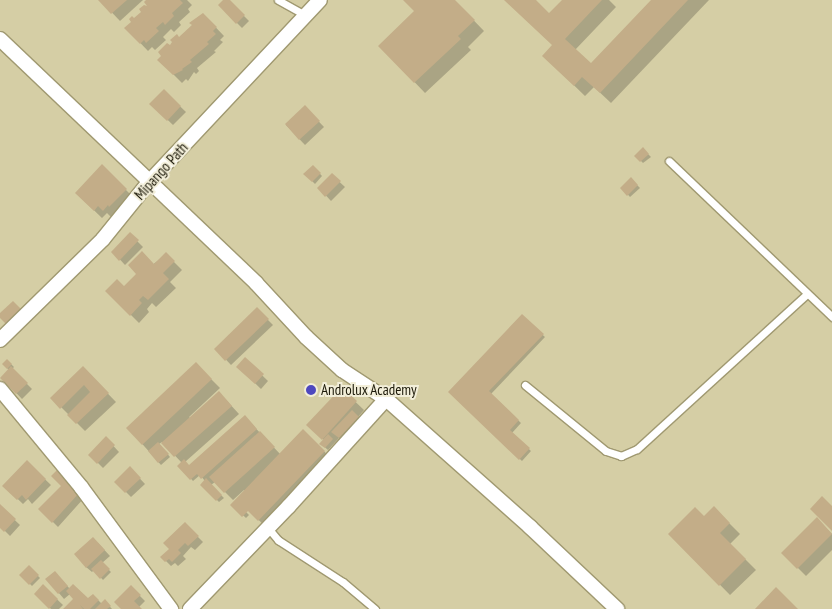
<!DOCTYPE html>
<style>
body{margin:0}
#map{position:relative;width:832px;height:609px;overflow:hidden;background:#d5cea5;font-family:"PT Sans Narrow",sans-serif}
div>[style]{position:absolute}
.shadow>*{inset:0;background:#0003}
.building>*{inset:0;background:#c3ad88}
.roads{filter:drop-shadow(1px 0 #a09971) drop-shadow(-1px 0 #a09971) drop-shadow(0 1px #a09971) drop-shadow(0 -1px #a09971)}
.service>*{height:7px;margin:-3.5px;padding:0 3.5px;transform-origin:3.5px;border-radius:3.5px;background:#fff}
.minor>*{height:14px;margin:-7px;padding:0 7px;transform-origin:7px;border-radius:7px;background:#fff}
.dots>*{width:14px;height:14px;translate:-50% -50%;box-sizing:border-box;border:2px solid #f2eed9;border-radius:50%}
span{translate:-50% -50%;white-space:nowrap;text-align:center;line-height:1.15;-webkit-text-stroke:4px #f2eed9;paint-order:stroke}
.street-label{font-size:15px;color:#1d1a0a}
.poi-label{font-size:15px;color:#1d1a0a}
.left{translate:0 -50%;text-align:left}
</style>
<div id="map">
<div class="shadow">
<div style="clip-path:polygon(100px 0,143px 0,120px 21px)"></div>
<div style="clip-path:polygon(147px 0,187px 0,192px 5px,188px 9px,190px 12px,179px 22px,181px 25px,174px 32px,171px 29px,163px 37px,166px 40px,155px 50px,152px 47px,148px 51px,126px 28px,152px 9px)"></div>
<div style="clip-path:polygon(225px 0,228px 0,249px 21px,242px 28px,219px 5px)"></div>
<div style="clip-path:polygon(405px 0,454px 0,484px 31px,468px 47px,471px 50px,425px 93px,380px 46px,416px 11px)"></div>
<div style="clip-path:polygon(505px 0,534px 0,550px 15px,563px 0,609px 0,616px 7px,575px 50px,591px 65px,653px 0,709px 0,611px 103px,594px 87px,585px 96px,554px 66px,553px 45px)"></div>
<div style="clip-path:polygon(203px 14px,224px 36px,220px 40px,223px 42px,214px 51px,216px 52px,197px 68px,199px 71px,196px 74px,194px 72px,188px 81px,186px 79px,182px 83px,159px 60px)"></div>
<div style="clip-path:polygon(164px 91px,186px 112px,173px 125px,151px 104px)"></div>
<div style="clip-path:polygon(305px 107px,324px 127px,305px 145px,286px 125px)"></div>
<div style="clip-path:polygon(643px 149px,651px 157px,643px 163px,636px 156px)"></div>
<div style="clip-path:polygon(102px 166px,134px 198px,112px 218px,107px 213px,102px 218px,76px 193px)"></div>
<div style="clip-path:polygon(313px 166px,322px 176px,315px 184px,305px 174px)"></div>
<div style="clip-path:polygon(332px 175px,345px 187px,331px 201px,319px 188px)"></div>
<div style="clip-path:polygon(631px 179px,640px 188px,630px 197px,622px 188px)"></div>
<div style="clip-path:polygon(130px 234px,143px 247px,125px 265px,113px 252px)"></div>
<div style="clip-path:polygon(166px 254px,182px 270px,170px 282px,176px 288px,156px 307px,152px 303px,147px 309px,149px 312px,139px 323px,107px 291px,124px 288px)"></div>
<div style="clip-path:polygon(257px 309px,273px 325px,231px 365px,216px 349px)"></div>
<div style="clip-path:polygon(522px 316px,545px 337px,491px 394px,521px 423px,512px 433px,531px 451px,522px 461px,450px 392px)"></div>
<div style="clip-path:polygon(245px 359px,268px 381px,261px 389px,238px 367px)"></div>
<div style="clip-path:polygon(7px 360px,14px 367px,12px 369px,32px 389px,22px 399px,2px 378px,9px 370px,3px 364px)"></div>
<div style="clip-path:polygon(83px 368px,116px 402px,85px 431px,52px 398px)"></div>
<div style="clip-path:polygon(204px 372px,220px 388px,189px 417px,190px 418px,227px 401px,239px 414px,185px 462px,189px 467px,245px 417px,281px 455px,303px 431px,332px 459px,267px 528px,238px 500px,246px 491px,244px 490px,233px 500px,215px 482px,211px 485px,224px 498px,219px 502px,202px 485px,205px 481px,200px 475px,193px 481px,179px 466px,182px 463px,162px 442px,159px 444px,170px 457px,161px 465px,128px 428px)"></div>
<div style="clip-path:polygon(342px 389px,364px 410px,358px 417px,363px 423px,345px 443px,339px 438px,328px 450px,321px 444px,324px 440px,308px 425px)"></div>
<div style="clip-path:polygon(106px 438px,119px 452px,103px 468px,90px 455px)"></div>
<div style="clip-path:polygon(27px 462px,51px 485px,32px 504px,28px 499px,23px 504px,4px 486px)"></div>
<div style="clip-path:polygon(130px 468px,145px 484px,131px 497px,116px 482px)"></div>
<div style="clip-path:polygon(57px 472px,84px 498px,58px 527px,40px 509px,63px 486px)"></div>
<div style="clip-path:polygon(236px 502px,249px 515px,246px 518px,232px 505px)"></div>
<div style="clip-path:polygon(0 506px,20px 525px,10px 536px,0 526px)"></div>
<div style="clip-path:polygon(704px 517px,724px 518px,740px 534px,730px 544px,756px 570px,730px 595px,670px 534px)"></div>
<div style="clip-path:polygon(817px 519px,832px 534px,832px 550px,806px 576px,783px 553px)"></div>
<div style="clip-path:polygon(185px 524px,203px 542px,195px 550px,191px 547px,183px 556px,186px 559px,178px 566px,175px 563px,171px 566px,162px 557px,170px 549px)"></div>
<div style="clip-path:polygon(98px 543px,110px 556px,102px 563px,111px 572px,103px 580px,94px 570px,92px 572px,86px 567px)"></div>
<div style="clip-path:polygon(29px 567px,40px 578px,32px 586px,21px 575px)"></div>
<div style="clip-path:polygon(60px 578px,70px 589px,88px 600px,93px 595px,102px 604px,105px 601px,112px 609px,64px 609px,75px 599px,70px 594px,64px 599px,47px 579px)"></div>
<div style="clip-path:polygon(43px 586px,63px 605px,59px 609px,51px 609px,36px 594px)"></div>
<div style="clip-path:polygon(131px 587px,145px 601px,139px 607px,140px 609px,123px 609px)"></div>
</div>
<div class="building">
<div style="clip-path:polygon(98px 0,127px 0,111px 14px)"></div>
<div style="clip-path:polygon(146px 0,180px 0,183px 3px,172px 13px,174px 16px,165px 25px,163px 22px,156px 28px,159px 31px,146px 43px,144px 40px,140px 44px,124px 28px,131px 22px,129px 19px,132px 16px,134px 18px,141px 12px,139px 9px,144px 5px,147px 6px,144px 2px)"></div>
<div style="clip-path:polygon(223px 0,230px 0,245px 15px,236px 24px,218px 5px)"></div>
<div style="clip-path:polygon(403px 0,455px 0,475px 20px,458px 36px,461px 39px,414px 83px,378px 46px,414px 11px)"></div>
<div style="clip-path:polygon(504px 0,536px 0,549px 13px,562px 0,602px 0,565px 39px,591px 63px,651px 0,688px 0,600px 93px,582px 77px,574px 86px,542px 56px,552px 45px)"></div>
<div style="clip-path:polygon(203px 13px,217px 27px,213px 31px,216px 34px,207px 42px,209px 44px,190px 60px,192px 62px,182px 69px,183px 70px,173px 75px,157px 60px,161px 56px,158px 52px,167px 43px,170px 45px,172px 42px,170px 40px,177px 34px,179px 37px,192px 25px,189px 23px)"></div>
<div style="clip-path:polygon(164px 89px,181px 106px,167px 121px,149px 104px)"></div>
<div style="clip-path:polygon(305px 105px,320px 121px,299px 140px,285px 124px)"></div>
<div style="clip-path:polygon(643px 147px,649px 154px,640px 162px,634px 156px)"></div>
<div style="clip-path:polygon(102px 164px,127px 189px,109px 207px,108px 205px,103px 211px,98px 206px,94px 211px,75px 193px)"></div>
<div style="clip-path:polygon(313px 165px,321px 173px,312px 182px,303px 174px)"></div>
<div style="clip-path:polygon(332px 173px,341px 181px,325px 197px,317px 188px)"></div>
<div style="clip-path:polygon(631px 177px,638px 185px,627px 196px,620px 188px)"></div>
<div style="clip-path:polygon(130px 232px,139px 240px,119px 261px,111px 252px)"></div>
<div style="clip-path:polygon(142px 251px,154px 264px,166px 252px,175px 261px,163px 273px,169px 279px,148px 300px,143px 296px,139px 300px,142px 303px,130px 316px,105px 291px,117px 279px,124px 286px,136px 274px,128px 265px)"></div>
<div style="clip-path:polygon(13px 301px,21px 309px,6px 324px,0 318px,0 313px)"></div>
<div style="clip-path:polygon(257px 307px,269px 319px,225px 361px,214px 349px)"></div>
<div style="clip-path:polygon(522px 314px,544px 334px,489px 391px,519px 420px,510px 430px,530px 448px,519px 460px,448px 392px)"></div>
<div style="clip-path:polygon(245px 357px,264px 374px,255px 384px,236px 367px)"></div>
<div style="clip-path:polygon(7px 359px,12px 364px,7px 369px,2px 364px)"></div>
<div style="clip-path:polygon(196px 362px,212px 379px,142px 445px,126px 428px)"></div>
<div style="clip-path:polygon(11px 366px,28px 383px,16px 394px,0 378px)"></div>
<div style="clip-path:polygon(83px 366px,109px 393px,76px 424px,67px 415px,90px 392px,84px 385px,60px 409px,50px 398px)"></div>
<div style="clip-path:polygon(342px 387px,357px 401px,322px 440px,306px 425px)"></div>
<div style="clip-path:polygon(219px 391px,232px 406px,174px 457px,161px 443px)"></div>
<div style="clip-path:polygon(352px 410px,359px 417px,339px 438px,331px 432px)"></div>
<div style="clip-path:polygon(245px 415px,257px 429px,201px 479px,197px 474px,190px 480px,177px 466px,184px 459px,189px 465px)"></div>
<div style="clip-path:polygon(303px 429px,325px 451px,258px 521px,248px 511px,242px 517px,230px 505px)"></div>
<div style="clip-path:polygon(260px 431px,275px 447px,224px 493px,209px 477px)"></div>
<div style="clip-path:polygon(328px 434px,333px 439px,325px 448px,319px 444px)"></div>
<div style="clip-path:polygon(106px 436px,115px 445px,97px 464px,88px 455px)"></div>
<div style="clip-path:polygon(158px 442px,169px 454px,158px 463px,148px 451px)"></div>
<div style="clip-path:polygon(27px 460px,46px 479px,26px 500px,22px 495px,17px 500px,2px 486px)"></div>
<div style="clip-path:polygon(130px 466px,141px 478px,125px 493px,114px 482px)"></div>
<div style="clip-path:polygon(57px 470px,80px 492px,52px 523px,38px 509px,61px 486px,51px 476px)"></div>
<div style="clip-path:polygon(206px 478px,222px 495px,216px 501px,200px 485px)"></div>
<div style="clip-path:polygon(822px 496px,832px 506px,832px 531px,810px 509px)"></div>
<div style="clip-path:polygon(0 504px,16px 519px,4px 532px,0 528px)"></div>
<div style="clip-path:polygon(714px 506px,730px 523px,720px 533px,746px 559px,719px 586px,668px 534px,695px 507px,704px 516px)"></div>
<div style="clip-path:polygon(817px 517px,832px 534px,797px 569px,781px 553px)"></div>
<div style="clip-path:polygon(185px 522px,199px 536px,188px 546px,185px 543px,178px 550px,181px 553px,172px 562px,169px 559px,165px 562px,160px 557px,169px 549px,163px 543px)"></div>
<div style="clip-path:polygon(93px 537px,105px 550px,86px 568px,74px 554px)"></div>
<div style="clip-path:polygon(101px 560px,110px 569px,100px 579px,91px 569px)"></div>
<div style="clip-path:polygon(29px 565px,39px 575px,29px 585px,19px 575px)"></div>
<div style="clip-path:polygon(55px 571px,68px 586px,58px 594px,45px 579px)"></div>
<div style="clip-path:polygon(43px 584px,58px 599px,49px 609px,34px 594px)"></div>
<div style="clip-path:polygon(73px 584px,88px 598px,93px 594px,99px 600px,90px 609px,84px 609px,80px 605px,83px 609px,63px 609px,73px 599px,66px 591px)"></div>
<div style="clip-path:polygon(131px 585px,141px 595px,134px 601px,142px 609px,121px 609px,114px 602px)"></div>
<div style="clip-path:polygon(776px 587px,798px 609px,755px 609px)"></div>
<div style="clip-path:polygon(105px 599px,111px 606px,107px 609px,95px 609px)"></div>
</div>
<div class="roads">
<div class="service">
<div style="left:278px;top:0;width:31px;rotate:29deg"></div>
<div style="left:669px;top:161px;width:226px;rotate:43.7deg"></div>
<div style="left:525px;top:385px;width:104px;rotate:39.2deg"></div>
<div style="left:606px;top:451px;width:16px;rotate:18deg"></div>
<div style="left:621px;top:456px;width:17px;rotate:-24deg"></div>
<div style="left:637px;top:449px;width:230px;rotate:-42.4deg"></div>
<div style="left:268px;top:528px;width:16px;rotate:50deg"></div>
<div style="left:278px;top:540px;width:77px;rotate:32.9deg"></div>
<div style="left:343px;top:582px;width:42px;rotate:40.2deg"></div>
</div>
<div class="minor">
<div style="left:0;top:39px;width:354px;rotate:43.6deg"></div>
<div style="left:256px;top:283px;width:74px;rotate:47.2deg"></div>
<div style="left:306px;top:337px;width:49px;rotate:42.5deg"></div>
<div style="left:342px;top:370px;width:53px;rotate:33.4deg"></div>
<div style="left:386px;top:399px;width:193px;rotate:41.6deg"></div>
<div style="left:530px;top:527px;width:120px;rotate:43.3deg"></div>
<div style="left:0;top:340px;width:144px;rotate:-44.4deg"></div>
<div style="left:103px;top:239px;width:75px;rotate:-51deg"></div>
<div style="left:150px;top:181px;width:248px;rotate:-46.8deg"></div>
<div style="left:0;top:389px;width:127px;rotate:50.4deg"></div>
<div style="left:81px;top:487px;width:152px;rotate:53.6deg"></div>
<div style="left:190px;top:609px;width:143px;rotate:-46.1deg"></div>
<div style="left:289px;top:506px;width:144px;rotate:-47.8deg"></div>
</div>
</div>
<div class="dots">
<div style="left:311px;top:390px;background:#4e48bf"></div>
</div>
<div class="street-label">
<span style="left:161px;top:171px;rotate:-48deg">Mipango Path</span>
</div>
<div class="poi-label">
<span class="left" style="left:321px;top:390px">Androlux Academy</span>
</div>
</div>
